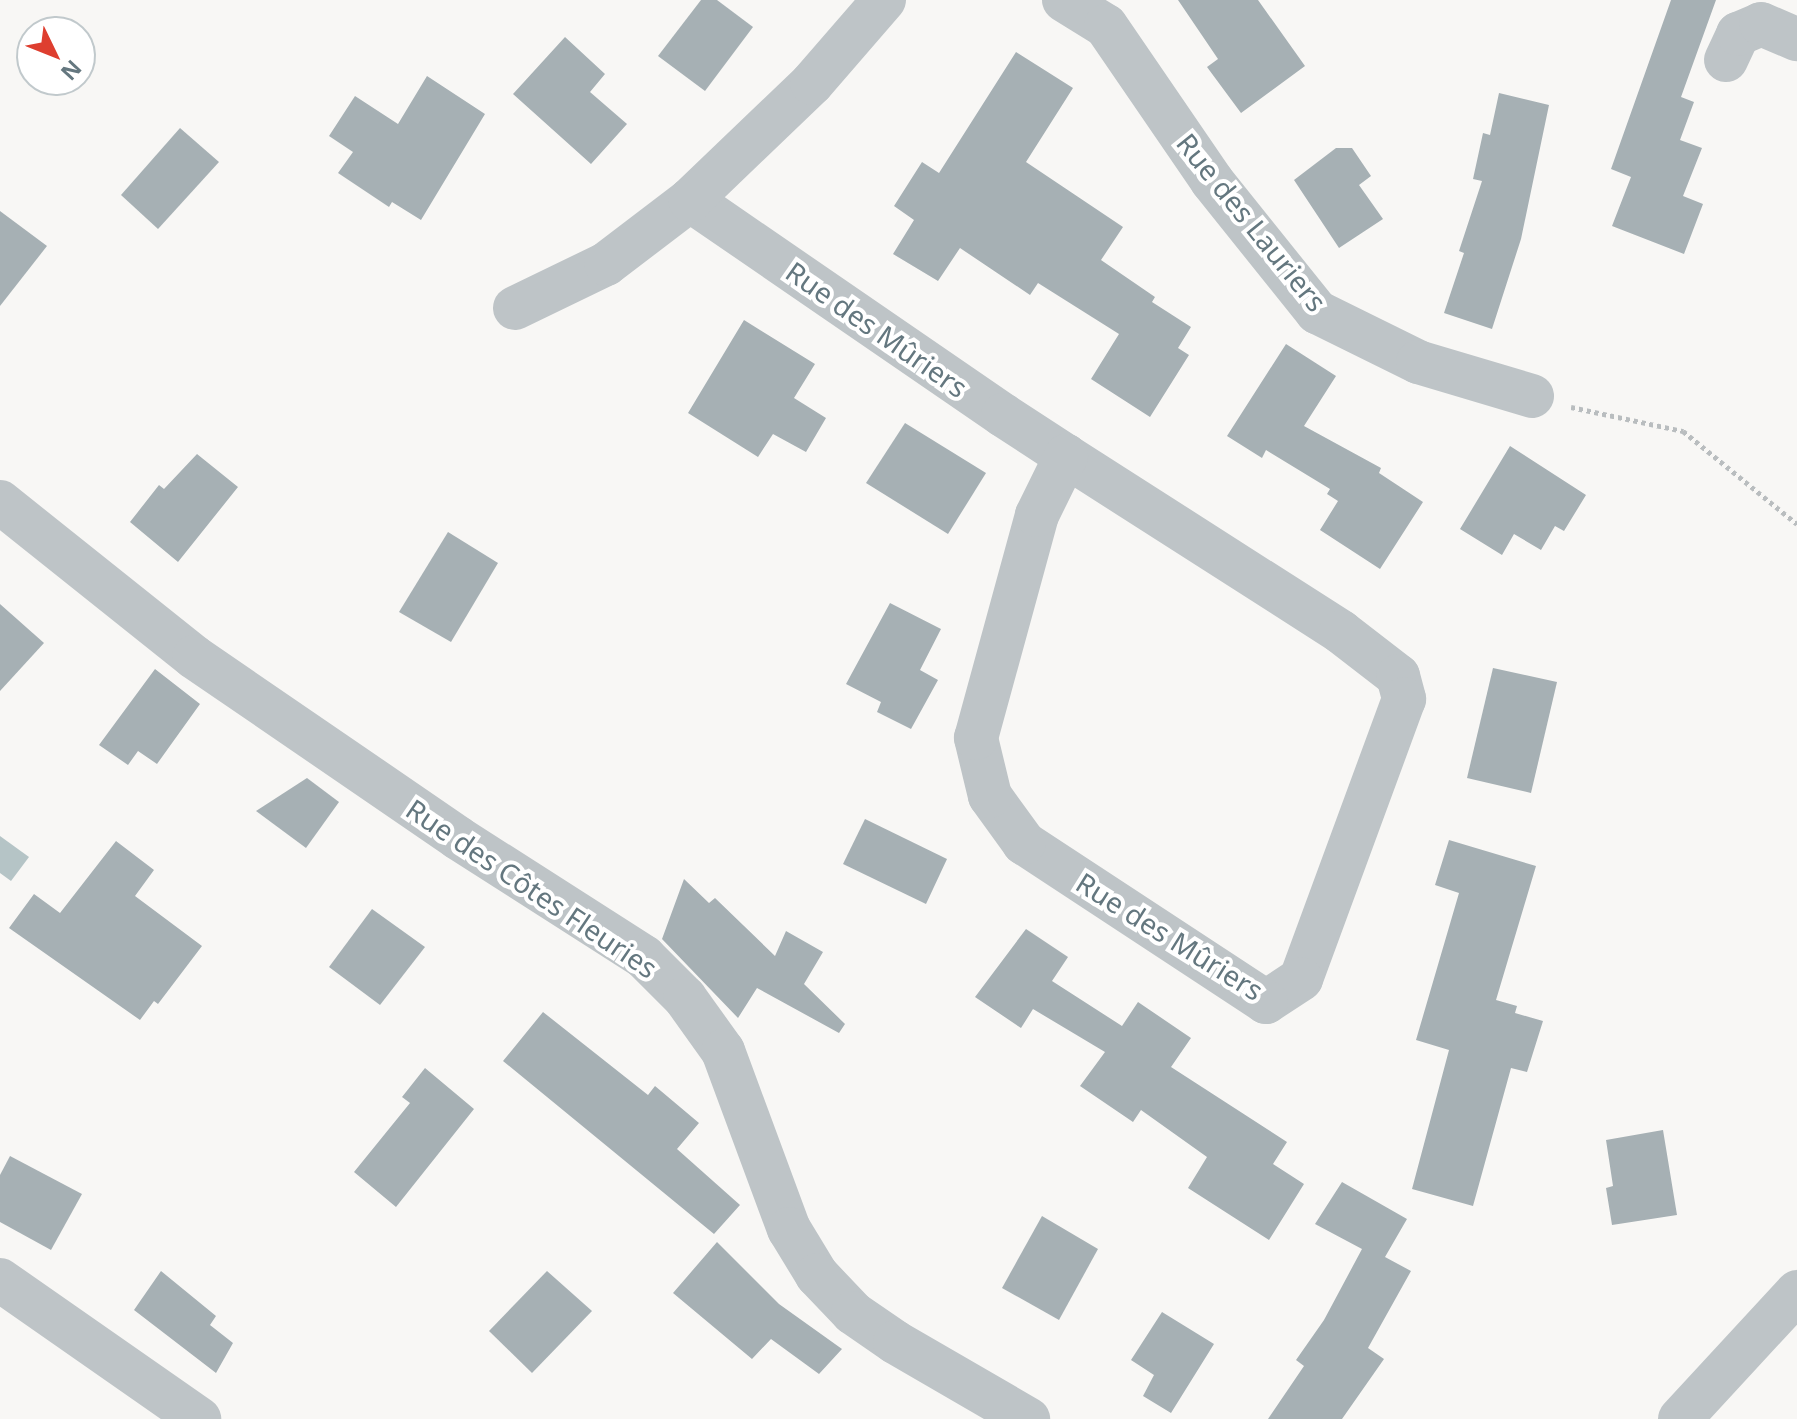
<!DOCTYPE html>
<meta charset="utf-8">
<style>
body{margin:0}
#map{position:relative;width:1797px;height:1419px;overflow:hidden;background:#f8f7f5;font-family:"Noto Sans",sans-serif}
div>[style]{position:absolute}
.water>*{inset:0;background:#b5c4c6}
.building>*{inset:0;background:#a6b0b4}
.path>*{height:5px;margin-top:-2.5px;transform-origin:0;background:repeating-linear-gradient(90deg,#b9bdbf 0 4px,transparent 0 8px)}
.minor>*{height:44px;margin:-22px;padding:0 22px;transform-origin:22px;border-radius:22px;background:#bec4c7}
span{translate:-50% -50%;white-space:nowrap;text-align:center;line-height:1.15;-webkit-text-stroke:8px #fff;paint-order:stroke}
.street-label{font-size:28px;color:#64777f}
.north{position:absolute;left:16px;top:16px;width:80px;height:80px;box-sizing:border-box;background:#fff;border:2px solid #c1c9cc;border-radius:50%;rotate:133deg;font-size:22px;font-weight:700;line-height:32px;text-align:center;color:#64777f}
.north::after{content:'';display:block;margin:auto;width:28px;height:36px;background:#de3e2f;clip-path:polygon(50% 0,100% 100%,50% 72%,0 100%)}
</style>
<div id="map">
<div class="water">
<div style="clip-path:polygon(0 836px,29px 857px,11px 881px,0 873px)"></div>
</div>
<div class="building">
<div style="clip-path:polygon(701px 0,717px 0,753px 27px,705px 91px,658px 56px)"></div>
<div style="clip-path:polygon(1178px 0,1258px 0,1305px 66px,1241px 113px,1207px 67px,1218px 59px)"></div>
<div style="clip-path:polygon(1671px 0,1716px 0,1681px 97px,1694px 102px,1680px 140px,1702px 148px,1683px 196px,1703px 204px,1684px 254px,1612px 226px,1631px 177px,1611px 169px)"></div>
<div style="clip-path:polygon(565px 37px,605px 74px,590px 92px,627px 124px,591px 164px,513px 94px)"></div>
<div style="clip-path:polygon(1016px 52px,1073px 88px,1026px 162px,1123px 227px,1101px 260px,1155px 297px,1152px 302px,1191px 327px,1178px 348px,1189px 355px,1150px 417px,1091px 379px,1119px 334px,1038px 283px,1030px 295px,960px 248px,938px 281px,893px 254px,914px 220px,894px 206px,922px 162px,939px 173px)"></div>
<div style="clip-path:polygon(427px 76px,485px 114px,421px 220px,392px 202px,389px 207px,338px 173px,353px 152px,329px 136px,355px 96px,398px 124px)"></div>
<div style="clip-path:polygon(1499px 93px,1549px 105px,1521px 239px,1492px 329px,1444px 313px,1464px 253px,1459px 251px,1482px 181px,1473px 179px,1483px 133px,1490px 135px)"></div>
<div style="clip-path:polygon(180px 128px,219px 162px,158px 229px,121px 195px)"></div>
<div style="clip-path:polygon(1336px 148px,1352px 148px,1371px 176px,1359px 185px,1383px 219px,1339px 248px,1294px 180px)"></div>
<div style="clip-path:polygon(0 211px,47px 246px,0 306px)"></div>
<div style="clip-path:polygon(744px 320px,815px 364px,794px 398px,826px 418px,806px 452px,773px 434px,758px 457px,688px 413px)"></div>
<div style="clip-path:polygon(1286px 344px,1336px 376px,1304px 426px,1381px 468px,1379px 473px,1423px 502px,1380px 569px,1320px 530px,1338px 501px,1327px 494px,1330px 489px,1266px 450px,1262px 458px,1227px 436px)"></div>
<div style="clip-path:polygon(905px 423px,986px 473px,948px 534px,866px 483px)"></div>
<div style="clip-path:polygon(1510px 446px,1586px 495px,1564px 531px,1555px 526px,1541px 550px,1514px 534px,1502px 555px,1460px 529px)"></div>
<div style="clip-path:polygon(197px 454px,238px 487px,178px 562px,130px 522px,159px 485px,164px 489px)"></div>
<div style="clip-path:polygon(448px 532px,498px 563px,451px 642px,399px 612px)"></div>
<div style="clip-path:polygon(890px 603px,941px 629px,920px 670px,938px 680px,911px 729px,877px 712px,881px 702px,846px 684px)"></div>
<div style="clip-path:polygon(0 604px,44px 643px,0 691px)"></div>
<div style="clip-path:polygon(1493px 668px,1557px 682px,1531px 793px,1467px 778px)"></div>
<div style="clip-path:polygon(155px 669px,200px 704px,157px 764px,138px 751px,128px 765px,99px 745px)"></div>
<div style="clip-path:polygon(307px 778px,339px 802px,306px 848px,256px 811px)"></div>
<div style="clip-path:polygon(865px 819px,947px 859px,926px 904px,843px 864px)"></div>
<div style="clip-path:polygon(1449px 840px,1536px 866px,1496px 1000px,1517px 1006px,1515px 1013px,1543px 1021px,1527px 1072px,1511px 1068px,1473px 1206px,1412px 1189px,1449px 1050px,1416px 1040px,1459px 893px,1435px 885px)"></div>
<div style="clip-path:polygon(116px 841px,154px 870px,135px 896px,202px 946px,158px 1004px,154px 1001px,140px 1020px,9px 928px,34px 894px,60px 913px)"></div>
<div style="clip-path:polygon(684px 879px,709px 903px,715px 898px,775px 956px,786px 931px,823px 952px,804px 984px,845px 1024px,839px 1033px,757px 988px,738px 1018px,662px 939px)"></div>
<div style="clip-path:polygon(372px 909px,425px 947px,380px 1005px,329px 967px)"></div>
<div style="clip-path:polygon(1026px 929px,1068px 957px,1052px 981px,1122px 1026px,1138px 1002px,1191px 1038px,1171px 1067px,1287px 1142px,1273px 1164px,1304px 1184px,1269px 1240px,1188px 1188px,1207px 1157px,1141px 1110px,1133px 1122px,1080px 1086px,1105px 1052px,1033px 1009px,1021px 1028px,975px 997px)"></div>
<div style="clip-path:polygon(543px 1012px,648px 1095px,655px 1086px,699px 1123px,677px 1149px,740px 1205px,714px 1234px,503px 1061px)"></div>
<div style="clip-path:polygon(425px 1068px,474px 1109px,396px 1207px,354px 1172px,410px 1103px,402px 1097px)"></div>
<div style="clip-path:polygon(1663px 1130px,1677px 1215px,1612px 1225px,1606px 1188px,1613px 1186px,1606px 1140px)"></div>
<div style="clip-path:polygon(10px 1156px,82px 1194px,51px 1250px,0 1222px,0 1175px)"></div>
<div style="clip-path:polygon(1342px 1182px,1407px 1219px,1385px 1257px,1411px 1271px,1368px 1348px,1384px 1359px,1342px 1419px,1268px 1419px,1304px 1366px,1296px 1360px,1324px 1320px,1362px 1249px,1315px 1224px)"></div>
<div style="clip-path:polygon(1042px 1216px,1098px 1249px,1059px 1320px,1002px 1288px)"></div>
<div style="clip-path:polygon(717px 1242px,779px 1304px,842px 1349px,819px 1374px,771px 1339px,752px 1359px,673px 1293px)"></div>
<div style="clip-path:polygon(161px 1271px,216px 1316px,210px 1325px,233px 1343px,216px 1373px,134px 1310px)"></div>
<div style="clip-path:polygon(547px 1271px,592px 1311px,532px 1373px,489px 1331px)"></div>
<div style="clip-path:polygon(1162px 1312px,1214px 1344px,1171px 1413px,1143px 1396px,1154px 1375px,1131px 1360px)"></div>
</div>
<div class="path">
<div style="left:1571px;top:407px;width:115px;rotate:12.1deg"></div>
<div style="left:1683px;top:431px;width:147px;rotate:39.2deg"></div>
</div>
<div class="minor">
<div style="left:1064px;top:0;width:49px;rotate:31.8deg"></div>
<div style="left:1106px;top:26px;width:188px;rotate:55.6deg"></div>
<div style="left:1212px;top:181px;width:168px;rotate:51.3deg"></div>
<div style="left:1317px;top:312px;width:113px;rotate:26.3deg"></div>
<div style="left:1418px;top:362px;width:119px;rotate:16.6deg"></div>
<div style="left:1726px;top:60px;width:29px;rotate:-65deg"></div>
<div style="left:1738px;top:34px;width:25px;rotate:-23deg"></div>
<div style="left:1761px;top:24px;width:39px;rotate:23deg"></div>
<div style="left:690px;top:200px;width:380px;rotate:34.5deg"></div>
<div style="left:1003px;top:415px;width:75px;rotate:33.1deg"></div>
<div style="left:1066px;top:456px;width:326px;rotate:32.6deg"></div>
<div style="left:1341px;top:632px;width:72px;rotate:37.7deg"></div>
<div style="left:1398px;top:676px;width:24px;rotate:75deg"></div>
<div style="left:1404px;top:699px;width:298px;rotate:110.2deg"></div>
<div style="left:1301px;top:979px;width:42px;rotate:146.7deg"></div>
<div style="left:1266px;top:1002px;width:290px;rotate:-146.7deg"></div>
<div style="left:1024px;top:843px;width:58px;rotate:-125.9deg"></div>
<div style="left:990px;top:796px;width:60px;rotate:-103.6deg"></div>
<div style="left:976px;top:738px;width:231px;rotate:-74.7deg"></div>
<div style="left:1037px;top:515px;width:66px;rotate:-63.8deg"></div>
<div style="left:515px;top:308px;width:101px;rotate:-25.8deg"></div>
<div style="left:606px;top:264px;width:106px;rotate:-37.3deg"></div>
<div style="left:690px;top:200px;width:169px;rotate:-43.8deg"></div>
<div style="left:812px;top:83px;width:110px;rotate:-49.1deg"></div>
<div style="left:0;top:502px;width:248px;rotate:38.6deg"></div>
<div style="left:194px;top:657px;width:320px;rotate:34.4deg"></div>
<div style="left:458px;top:838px;width:221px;rotate:32.6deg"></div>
<div style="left:644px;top:957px;width:58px;rotate:45deg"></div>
<div style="left:685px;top:998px;width:65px;rotate:54.4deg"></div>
<div style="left:723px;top:1051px;width:190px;rotate:69.7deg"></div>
<div style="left:789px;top:1229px;width:54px;rotate:58.7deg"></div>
<div style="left:817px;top:1275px;width:52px;rotate:46.5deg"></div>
<div style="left:853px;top:1313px;width:51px;rotate:34.6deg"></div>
<div style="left:895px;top:1342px;width:154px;rotate:30.1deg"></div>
<div style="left:0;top:1280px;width:243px;rotate:34.9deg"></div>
<div style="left:1680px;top:1419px;width:173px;rotate:-47.3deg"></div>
</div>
<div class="street-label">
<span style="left:1252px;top:222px;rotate:51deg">Rue des Lauriers</span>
<span style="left:877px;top:329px;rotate:35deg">Rue des Mûriers</span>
<span style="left:532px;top:888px;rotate:34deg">Rue des Côtes Fleuries</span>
<span style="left:1170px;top:936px;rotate:32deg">Rue des Mûriers</span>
</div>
<div class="north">N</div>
</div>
